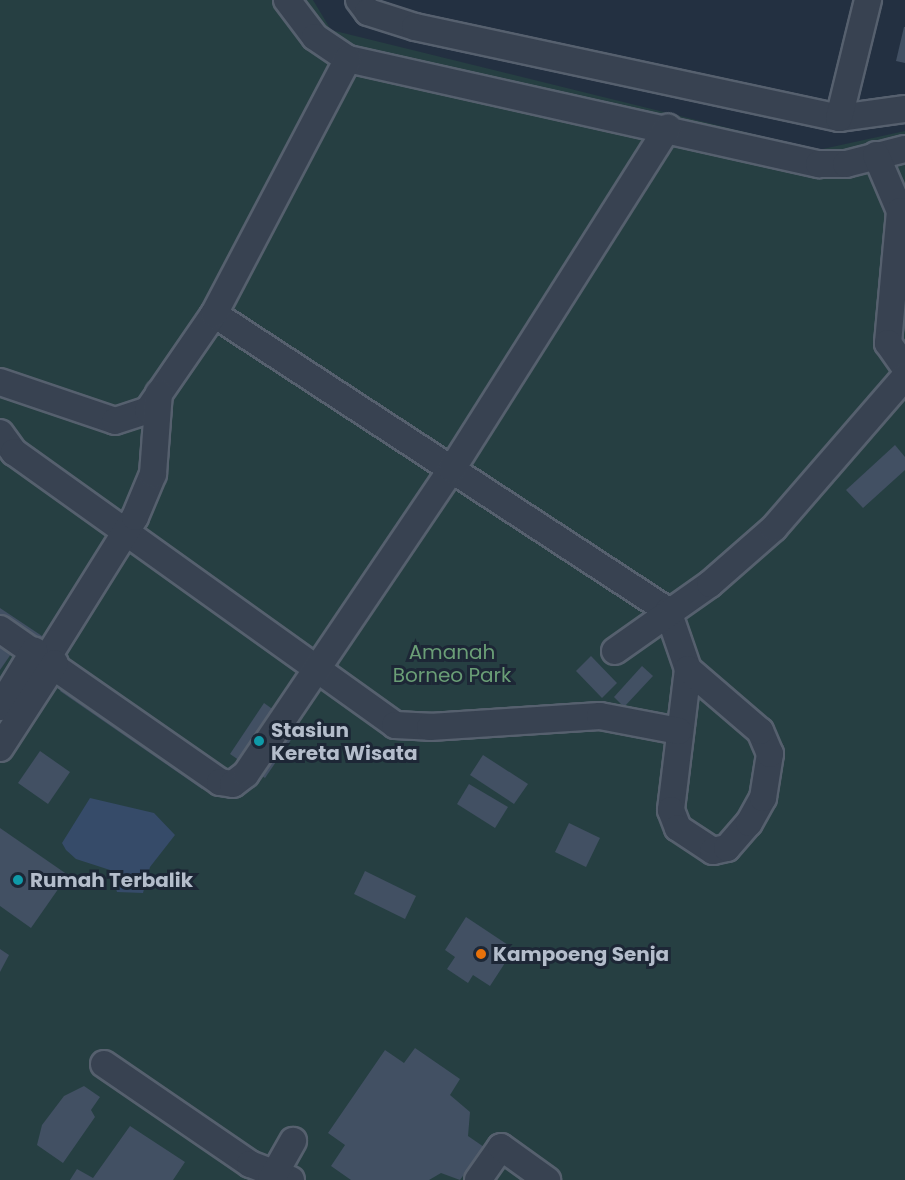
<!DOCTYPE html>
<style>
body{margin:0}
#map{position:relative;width:905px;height:1180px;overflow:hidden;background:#233041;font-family:Poppins,sans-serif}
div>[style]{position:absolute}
.green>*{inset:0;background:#263f42}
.water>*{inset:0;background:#364b69}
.building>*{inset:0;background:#425063}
.roads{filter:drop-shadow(2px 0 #56606e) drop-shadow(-2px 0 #56606e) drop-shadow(0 2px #56606e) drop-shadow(0 -2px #56606e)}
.minor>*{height:26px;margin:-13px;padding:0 13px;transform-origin:13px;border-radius:13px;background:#384251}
.dots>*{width:16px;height:16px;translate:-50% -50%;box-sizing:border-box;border:3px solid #1d2736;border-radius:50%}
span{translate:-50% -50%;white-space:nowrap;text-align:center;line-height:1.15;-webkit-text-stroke:6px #1d2736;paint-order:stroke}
.park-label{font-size:20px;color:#6a9e76}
.poi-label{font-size:20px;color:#b4bdcb;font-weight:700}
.left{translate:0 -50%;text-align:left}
</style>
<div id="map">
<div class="green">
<div style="clip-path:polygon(0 0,313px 0,331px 30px,818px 150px,905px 131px,905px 1180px,0 1180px)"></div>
</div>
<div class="water">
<div style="clip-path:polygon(90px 798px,154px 813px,175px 835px,150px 867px,143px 893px,117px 892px,110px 870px,76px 859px,66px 850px,62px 843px)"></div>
</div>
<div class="building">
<div style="clip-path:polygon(904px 27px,905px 27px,905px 63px,896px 61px)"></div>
<div style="clip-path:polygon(895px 445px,905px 457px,905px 470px,863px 508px,846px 490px)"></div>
<div style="clip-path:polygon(0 608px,45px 638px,41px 645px,0 618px)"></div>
<div style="clip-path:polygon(0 646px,11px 654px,0 670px)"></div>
<div style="clip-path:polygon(591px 656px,617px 683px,602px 698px,576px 671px)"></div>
<div style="clip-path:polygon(642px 666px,653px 676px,624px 707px,614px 697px)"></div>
<div style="clip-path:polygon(66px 681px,208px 779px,202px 789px,60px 691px)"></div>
<div style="clip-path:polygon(264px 703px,299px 728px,265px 778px,230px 754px)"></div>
<div style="clip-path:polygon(40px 751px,70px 772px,48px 804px,18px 783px)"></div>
<div style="clip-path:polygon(483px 755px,528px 784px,514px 804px,470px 775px)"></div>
<div style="clip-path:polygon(469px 784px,508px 807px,495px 828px,457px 804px)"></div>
<div style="clip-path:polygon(569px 823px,600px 838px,586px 867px,555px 852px)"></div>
<div style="clip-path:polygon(0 828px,68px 875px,31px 928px,0 906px)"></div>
<div style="clip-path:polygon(365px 871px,416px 896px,405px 919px,354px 894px)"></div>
<div style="clip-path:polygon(466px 917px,514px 949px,490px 986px,473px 975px,468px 983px,447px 969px,455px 957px,445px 950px)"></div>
<div style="clip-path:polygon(0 949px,9px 955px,0 972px)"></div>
<div style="clip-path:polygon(415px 1048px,460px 1079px,450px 1095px,470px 1112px,468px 1136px,484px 1147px,460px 1180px,441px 1173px,429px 1180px,351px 1180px,331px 1166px,345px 1145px,328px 1133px,385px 1050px,404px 1063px)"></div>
<div style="clip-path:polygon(84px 1086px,100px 1097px,91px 1110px,95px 1117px,63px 1163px,37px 1145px,42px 1125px,64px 1096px)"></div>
<div style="clip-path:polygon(130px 1126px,185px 1162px,173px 1180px,70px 1180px,77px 1169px,93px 1178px)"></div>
</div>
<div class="roads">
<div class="minor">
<div style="left:287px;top:0;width:46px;rotate:52.9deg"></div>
<div style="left:315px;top:37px;width:40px;rotate:34deg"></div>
<div style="left:348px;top:59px;width:483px;rotate:12.6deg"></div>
<div style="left:819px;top:164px;width:27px"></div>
<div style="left:846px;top:164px;width:61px;rotate:-14.3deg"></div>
<div style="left:359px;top:0;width:15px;rotate:53deg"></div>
<div style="left:368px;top:12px;width:49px;rotate:17.7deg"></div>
<div style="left:415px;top:27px;width:434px;rotate:12.1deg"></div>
<div style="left:839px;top:118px;width:67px;rotate:-7.8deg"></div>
<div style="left:839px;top:118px;width:122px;rotate:-76.2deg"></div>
<div style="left:876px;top:155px;width:61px;rotate:66.8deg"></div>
<div style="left:900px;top:211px;width:133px;rotate:95.2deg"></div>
<div style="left:888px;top:343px;width:29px;rotate:55deg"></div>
<div style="left:214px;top:314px;width:543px;rotate:33.19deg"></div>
<div style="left:668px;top:611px;width:61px;rotate:71deg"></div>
<div style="left:688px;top:669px;width:142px;rotate:96.9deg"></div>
<div style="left:671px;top:810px;width:19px;rotate:69deg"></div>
<div style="left:678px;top:828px;width:42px;rotate:33.3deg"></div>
<div style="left:713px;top:851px;width:14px;rotate:-12deg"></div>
<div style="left:727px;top:848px;width:33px;rotate:-49deg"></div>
<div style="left:749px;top:823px;width:29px;rotate:-61deg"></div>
<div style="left:763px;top:798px;width:45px;rotate:-81deg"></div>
<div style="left:770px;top:754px;width:25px;rotate:-113deg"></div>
<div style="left:760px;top:731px;width:95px;rotate:-139.3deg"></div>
<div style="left:0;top:382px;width:121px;rotate:18.7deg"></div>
<div style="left:115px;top:421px;width:35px;rotate:-18deg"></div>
<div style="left:148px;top:410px;width:116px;rotate:-55.5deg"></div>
<div style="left:214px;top:314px;width:288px;rotate:-62.3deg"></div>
<div style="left:0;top:433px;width:24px;rotate:54deg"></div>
<div style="left:14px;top:452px;width:469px;rotate:35.6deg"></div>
<div style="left:395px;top:725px;width:35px;rotate:3deg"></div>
<div style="left:430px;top:727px;width:170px;rotate:-3.7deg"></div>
<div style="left:600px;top:716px;width:80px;rotate:10.8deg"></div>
<div style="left:0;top:629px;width:268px;rotate:34.8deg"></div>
<div style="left:220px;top:782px;width:13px;rotate:9deg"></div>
<div style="left:233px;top:784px;width:16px;rotate:-38deg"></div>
<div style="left:246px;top:774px;width:368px;rotate:-56deg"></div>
<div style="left:452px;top:469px;width:404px;rotate:-57.7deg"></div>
<div style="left:615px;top:651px;width:116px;rotate:-35.2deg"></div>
<div style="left:710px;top:584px;width:85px;rotate:-41.2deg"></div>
<div style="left:774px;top:528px;width:200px;rotate:-49.1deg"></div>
<div style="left:47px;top:658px;width:166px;rotate:-58deg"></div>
<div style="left:135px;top:517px;width:47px;rotate:-67.3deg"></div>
<div style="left:153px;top:474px;width:81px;rotate:-85.8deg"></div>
<div style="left:0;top:707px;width:66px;rotate:-58.7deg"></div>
<div style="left:0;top:748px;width:101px;rotate:-57.1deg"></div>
<div style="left:104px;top:1064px;width:177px;rotate:34.4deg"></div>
<div style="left:250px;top:1164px;width:44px;rotate:21.3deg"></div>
<div style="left:271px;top:1180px;width:45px;rotate:-60.6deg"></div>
<div style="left:478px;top:1180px;width:40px;rotate:-55.1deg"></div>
<div style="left:501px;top:1147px;width:57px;rotate:35.7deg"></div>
</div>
</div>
<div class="dots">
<div style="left:259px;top:741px;background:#0f9aa8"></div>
<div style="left:18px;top:880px;background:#0f9aa8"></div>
<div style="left:481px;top:954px;background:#e8710a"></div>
</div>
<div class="park-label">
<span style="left:452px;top:664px">Amanah<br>Borneo Park</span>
</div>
<div class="poi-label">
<span class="left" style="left:271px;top:742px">Stasiun<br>Kereta Wisata</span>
<span class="left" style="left:30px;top:880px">Rumah Terbalik</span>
<span class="left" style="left:493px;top:954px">Kampoeng Senja</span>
</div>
</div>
